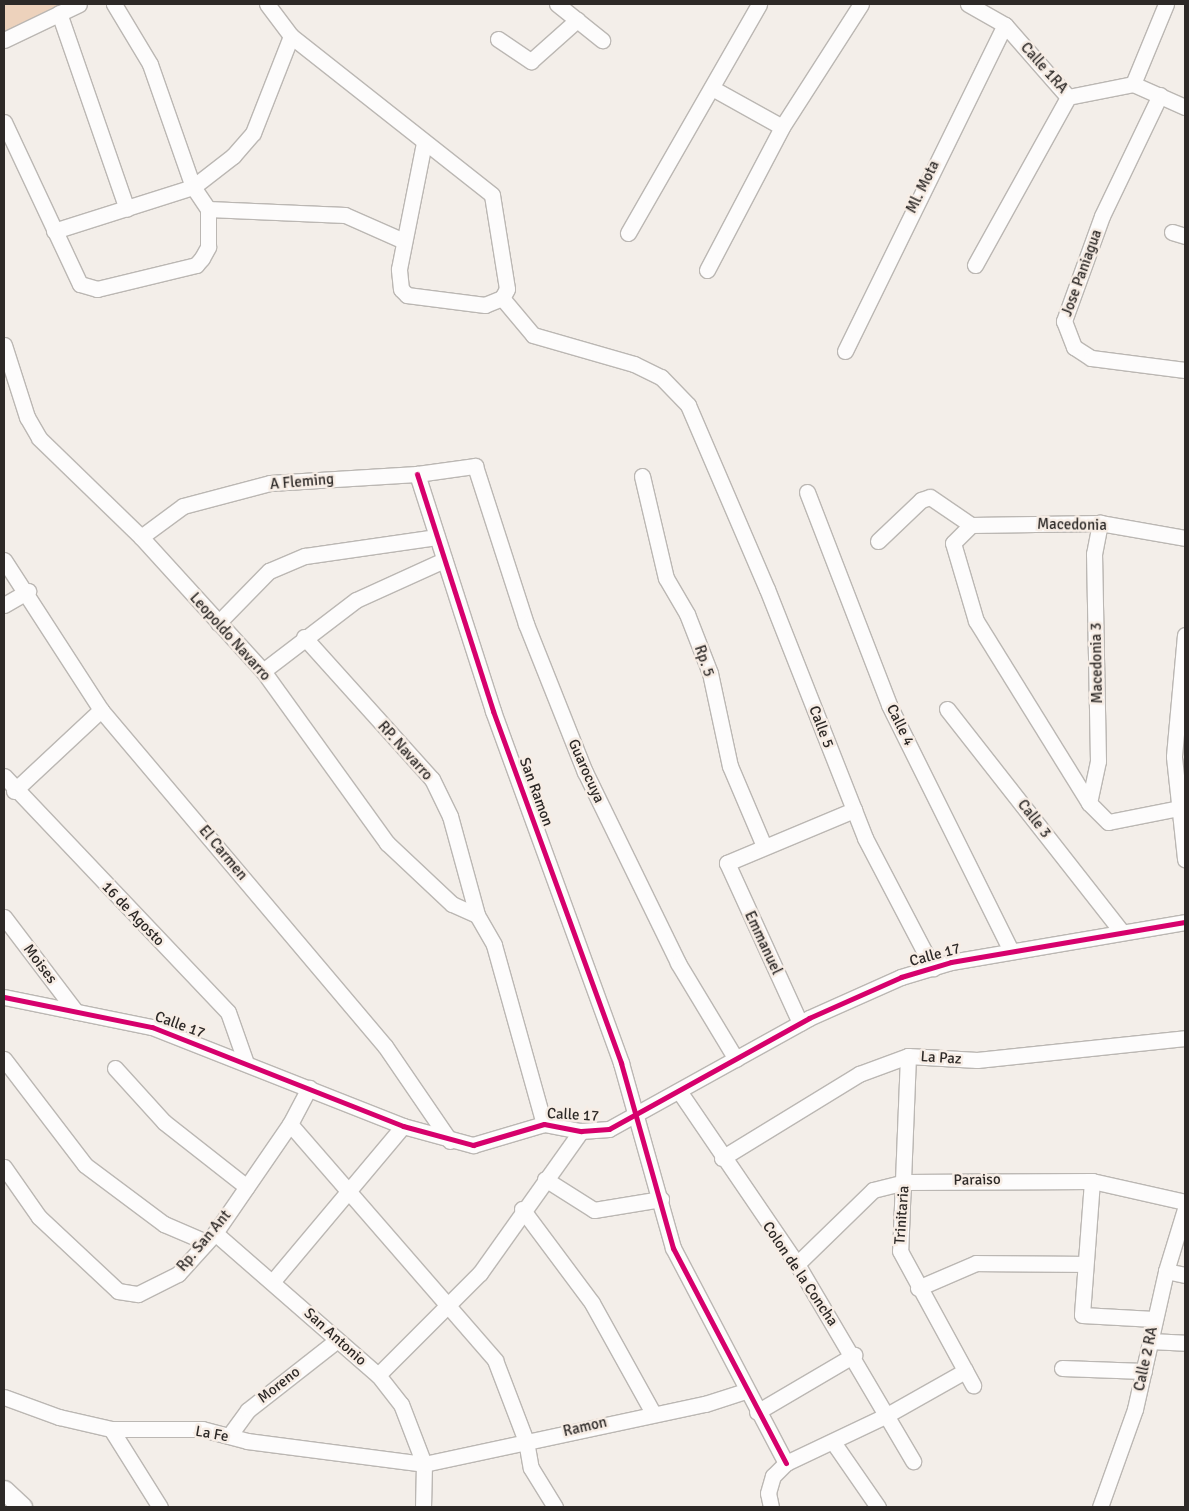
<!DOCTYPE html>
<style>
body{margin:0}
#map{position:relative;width:1189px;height:1511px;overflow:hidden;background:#f3eee9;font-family:Signika,sans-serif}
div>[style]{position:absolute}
.green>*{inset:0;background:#edd2bc}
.roads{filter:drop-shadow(1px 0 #bbb7b3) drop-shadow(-1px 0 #bbb7b3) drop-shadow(0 1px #bbb7b3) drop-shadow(0 -1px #bbb7b3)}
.minor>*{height:15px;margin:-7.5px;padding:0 7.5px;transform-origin:7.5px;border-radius:7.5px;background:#fdfcfc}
.tertiary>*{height:19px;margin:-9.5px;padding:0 9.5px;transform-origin:9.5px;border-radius:9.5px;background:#fdfcfc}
.cycleway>*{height:5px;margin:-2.5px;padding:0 2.5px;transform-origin:2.5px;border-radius:2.5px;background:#d6006c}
span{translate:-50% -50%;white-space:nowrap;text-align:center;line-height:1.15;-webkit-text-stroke:5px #f7ede5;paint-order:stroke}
.street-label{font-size:15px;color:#2d2927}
.frame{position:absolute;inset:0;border:5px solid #2d2927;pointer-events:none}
</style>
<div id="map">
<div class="green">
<div style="clip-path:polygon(4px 4px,61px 4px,4px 32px)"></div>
</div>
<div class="roads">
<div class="minor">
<div style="left:267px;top:4px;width:40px;rotate:53deg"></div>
<div style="left:291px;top:36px;width:256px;rotate:38.3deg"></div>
<div style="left:492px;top:195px;width:95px;rotate:80.9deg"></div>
<div style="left:507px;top:289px;width:10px;rotate:119deg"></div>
<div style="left:502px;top:298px;width:18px;rotate:158deg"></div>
<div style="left:485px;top:305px;width:79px;rotate:-172.7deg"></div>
<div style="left:407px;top:295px;width:8px;rotate:-135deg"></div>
<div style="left:401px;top:289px;width:20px;rotate:-96deg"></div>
<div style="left:399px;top:269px;width:128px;rotate:-78.8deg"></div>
<div style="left:557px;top:4px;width:58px;rotate:38.7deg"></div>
<div style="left:968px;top:4px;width:43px;rotate:29.6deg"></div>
<div style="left:1005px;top:25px;width:96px;rotate:48.8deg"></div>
<div style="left:1068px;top:97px;width:66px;rotate:-11.3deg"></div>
<div style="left:1133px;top:84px;width:57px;rotate:23.9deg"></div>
<div style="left:59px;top:13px;width:207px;rotate:70.9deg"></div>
<div style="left:498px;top:39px;width:40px;rotate:34deg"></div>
<div style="left:531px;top:61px;width:62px;rotate:-41.7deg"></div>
<div style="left:4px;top:40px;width:83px;rotate:-25.6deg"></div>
<div style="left:1133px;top:84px;width:87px;rotate:-67.6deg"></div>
<div style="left:712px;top:88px;width:80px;rotate:29.1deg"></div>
<div style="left:1160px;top:95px;width:134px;rotate:115.6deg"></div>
<div style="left:1102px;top:216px;width:112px;rotate:109.9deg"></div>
<div style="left:1064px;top:321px;width:28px;rotate:69deg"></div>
<div style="left:1074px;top:347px;width:20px;rotate:33deg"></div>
<div style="left:1091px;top:358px;width:95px;rotate:7.3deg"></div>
<div style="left:4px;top:122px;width:179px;rotate:64.9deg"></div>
<div style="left:80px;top:284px;width:18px;rotate:16deg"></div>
<div style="left:97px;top:289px;width:102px;rotate:-13.6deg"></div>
<div style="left:196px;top:265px;width:9px;rotate:-49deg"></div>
<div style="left:202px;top:258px;width:13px;rotate:-61deg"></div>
<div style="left:208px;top:247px;width:38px;rotate:-90deg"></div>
<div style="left:208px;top:209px;width:27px;rotate:-124deg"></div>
<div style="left:193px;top:187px;width:130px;rotate:-109.3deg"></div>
<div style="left:150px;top:64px;width:70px;rotate:-121deg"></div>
<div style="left:208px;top:209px;width:137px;rotate:2.5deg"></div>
<div style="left:345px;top:215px;width:64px;rotate:23.8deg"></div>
<div style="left:54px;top:231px;width:146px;rotate:-17.6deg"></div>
<div style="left:193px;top:187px;width:51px;rotate:-37.8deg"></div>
<div style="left:233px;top:156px;width:30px;rotate:-49deg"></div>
<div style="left:253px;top:133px;width:104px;rotate:-68.6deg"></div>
<div style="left:1172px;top:232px;width:14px;rotate:17deg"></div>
<div style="left:628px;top:233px;width:264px;rotate:-60.2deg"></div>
<div style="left:975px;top:265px;width:192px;rotate:-61deg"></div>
<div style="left:707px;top:270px;width:161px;rotate:-62.3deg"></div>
<div style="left:782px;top:127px;width:146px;rotate:-57.3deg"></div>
<div style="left:502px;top:298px;width:48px;rotate:50deg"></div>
<div style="left:533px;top:335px;width:105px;rotate:16deg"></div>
<div style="left:634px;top:364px;width:30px;rotate:26deg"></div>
<div style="left:661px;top:377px;width:39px;rotate:46deg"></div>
<div style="left:688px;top:405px;width:200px;rotate:66.8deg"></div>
<div style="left:767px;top:589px;width:268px;rotate:68.5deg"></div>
<div style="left:865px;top:838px;width:147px;rotate:62.4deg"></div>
<div style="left:4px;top:345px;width:76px;rotate:72.3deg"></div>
<div style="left:27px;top:417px;width:24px;rotate:60deg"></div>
<div style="left:39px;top:438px;width:142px;rotate:44.1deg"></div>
<div style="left:141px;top:537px;width:181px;rotate:47.7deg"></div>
<div style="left:263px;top:671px;width:212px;rotate:54.2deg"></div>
<div style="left:387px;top:843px;width:89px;rotate:43.2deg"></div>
<div style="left:452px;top:904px;width:27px;rotate:24deg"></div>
<div style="left:845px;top:351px;width:363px;rotate:-63.9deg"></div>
<div style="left:417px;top:474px;width:249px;rotate:72.2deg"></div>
<div style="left:493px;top:711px;width:375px;rotate:70deg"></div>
<div style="left:621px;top:1063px;width:192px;rotate:74.3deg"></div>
<div style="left:673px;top:1248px;width:243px;rotate:62.3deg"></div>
<div style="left:642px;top:476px;width:105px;rotate:76.8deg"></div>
<div style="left:666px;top:578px;width:42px;rotate:59.7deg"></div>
<div style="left:687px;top:614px;width:63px;rotate:68.7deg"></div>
<div style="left:710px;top:673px;width:95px;rotate:77.9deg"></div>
<div style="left:730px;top:766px;width:87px;rotate:67deg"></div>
<div style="left:807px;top:492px;width:228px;rotate:68.9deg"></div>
<div style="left:889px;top:705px;width:275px;rotate:63.6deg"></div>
<div style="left:141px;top:537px;width:52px;rotate:-36.4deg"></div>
<div style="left:183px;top:506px;width:90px;rotate:-14.8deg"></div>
<div style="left:270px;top:483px;width:147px;rotate:-3.5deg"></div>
<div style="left:417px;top:474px;width:59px;rotate:-7.9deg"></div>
<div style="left:475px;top:466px;width:166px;rotate:72.1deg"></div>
<div style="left:526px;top:624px;width:159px;rotate:68.3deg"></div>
<div style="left:585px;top:772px;width:212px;rotate:64deg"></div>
<div style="left:678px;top:963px;width:112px;rotate:58.9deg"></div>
<div style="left:878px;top:541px;width:59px;rotate:-43.6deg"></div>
<div style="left:921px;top:500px;width:9px;rotate:-18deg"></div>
<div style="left:930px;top:497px;width:50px;rotate:34.3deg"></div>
<div style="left:4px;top:560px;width:179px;rotate:57.1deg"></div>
<div style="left:101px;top:710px;width:440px;rotate:49.8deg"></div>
<div style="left:385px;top:1046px;width:115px;rotate:55.6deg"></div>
<div style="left:4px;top:605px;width:28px;rotate:-30deg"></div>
<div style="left:218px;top:623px;width:73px;rotate:-45.6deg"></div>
<div style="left:269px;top:571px;width:39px;rotate:-23deg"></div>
<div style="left:305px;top:556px;width:133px;rotate:-8.2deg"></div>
<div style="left:1185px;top:635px;width:122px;rotate:95.2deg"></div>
<div style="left:1174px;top:757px;width:103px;rotate:83.8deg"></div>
<div style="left:304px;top:637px;width:191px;rotate:48deg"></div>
<div style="left:432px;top:779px;width:41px;rotate:64.1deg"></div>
<div style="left:450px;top:816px;width:103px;rotate:74.7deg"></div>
<div style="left:477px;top:915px;width:34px;rotate:60deg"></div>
<div style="left:494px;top:945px;width:186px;rotate:74.4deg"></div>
<div style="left:263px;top:671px;width:117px;rotate:-37.4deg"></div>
<div style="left:356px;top:600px;width:97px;rotate:-24.4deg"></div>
<div style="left:947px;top:709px;width:281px;rotate:51.9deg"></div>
<div style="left:4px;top:776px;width:325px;rotate:46.5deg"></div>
<div style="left:228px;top:1012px;width:54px;rotate:70.6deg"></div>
<div style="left:14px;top:791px;width:119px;rotate:-43deg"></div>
<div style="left:1089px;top:803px;width:43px;rotate:-77.9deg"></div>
<div style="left:1098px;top:761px;width:207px;rotate:-91.1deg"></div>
<div style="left:1094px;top:554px;width:32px;rotate:-79deg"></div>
<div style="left:1179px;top:808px;width:72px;rotate:168.8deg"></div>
<div style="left:1108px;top:822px;width:27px;rotate:-135deg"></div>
<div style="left:1089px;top:803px;width:214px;rotate:-121.8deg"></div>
<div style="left:976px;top:621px;width:81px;rotate:-106.4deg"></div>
<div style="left:953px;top:543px;width:25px;rotate:-45deg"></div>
<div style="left:971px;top:525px;width:129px;rotate:-0.9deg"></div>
<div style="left:1100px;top:523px;width:86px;rotate:10deg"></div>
<div style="left:4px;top:917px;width:119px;rotate:52.8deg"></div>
<div style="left:4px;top:997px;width:151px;rotate:11.5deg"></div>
<div style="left:152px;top:1027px;width:270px;rotate:21.5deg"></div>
<div style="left:403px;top:1126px;width:73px;rotate:15.2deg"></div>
<div style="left:473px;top:1145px;width:74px;rotate:-16.5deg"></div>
<div style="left:544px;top:1124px;width:38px;rotate:11deg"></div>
<div style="left:581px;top:1131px;width:28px;rotate:-4deg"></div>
<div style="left:609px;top:1129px;width:229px;rotate:-29deg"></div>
<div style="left:809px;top:1018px;width:101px;rotate:-24deg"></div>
<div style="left:901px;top:977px;width:52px;rotate:-16.7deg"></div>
<div style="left:951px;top:962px;width:237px;rotate:-9.7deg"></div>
<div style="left:800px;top:1023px;width:176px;rotate:-114.5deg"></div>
<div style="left:727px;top:863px;width:138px;rotate:-22.7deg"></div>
<div style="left:908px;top:1056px;width:195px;rotate:92.3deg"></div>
<div style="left:900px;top:1251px;width:153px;rotate:61.4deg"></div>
<div style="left:4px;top:1059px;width:133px;rotate:52.6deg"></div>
<div style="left:85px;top:1165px;width:99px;rotate:36.8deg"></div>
<div style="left:164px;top:1224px;width:46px;rotate:23.2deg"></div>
<div style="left:115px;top:1068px;width:73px;rotate:47.8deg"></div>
<div style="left:164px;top:1122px;width:105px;rotate:38.1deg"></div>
<div style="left:679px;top:1091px;width:209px;rotate:55.7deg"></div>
<div style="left:797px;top:1264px;width:229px;rotate:59.5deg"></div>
<div style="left:290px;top:1124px;width:313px;rotate:49deg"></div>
<div style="left:495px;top:1360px;width:87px;rotate:69.1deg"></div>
<div style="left:526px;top:1441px;width:27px;rotate:80deg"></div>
<div style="left:531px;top:1468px;width:46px;rotate:58.4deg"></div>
<div style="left:722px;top:1158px;width:161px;rotate:-31.5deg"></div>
<div style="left:859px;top:1074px;width:52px;rotate:-20.2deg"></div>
<div style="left:908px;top:1056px;width:69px;rotate:3.3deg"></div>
<div style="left:977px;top:1060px;width:209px;rotate:-6deg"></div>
<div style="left:4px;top:1167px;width:61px;rotate:55deg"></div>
<div style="left:39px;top:1217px;width:108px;rotate:43.1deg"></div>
<div style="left:118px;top:1291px;width:20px;rotate:9deg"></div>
<div style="left:138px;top:1294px;width:45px;rotate:-26.6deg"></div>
<div style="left:178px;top:1274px;width:55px;rotate:-47.9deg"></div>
<div style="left:215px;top:1233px;width:132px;rotate:-55.5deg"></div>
<div style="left:290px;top:1124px;width:41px;rotate:-62.2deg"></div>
<div style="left:545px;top:1179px;width:58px;rotate:32.3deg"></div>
<div style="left:594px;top:1210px;width:68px;rotate:-9.3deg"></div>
<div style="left:1092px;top:1181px;width:134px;rotate:94.3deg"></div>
<div style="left:1082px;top:1315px;width:72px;rotate:3.2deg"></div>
<div style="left:522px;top:1209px;width:117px;rotate:53.3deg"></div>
<div style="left:592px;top:1303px;width:126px;rotate:61deg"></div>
<div style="left:215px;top:1233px;width:216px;rotate:41.1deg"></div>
<div style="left:378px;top:1375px;width:37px;rotate:52deg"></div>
<div style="left:401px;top:1404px;width:64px;rotate:69deg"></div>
<div style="left:424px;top:1464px;width:43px;rotate:91.3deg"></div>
<div style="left:797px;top:1264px;width:106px;rotate:-44.2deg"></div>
<div style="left:873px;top:1190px;width:33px;rotate:-14deg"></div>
<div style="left:905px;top:1182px;width:187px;rotate:-0.3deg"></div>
<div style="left:1092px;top:1181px;width:95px;rotate:12.7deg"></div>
<div style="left:1166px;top:1271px;width:19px;rotate:12deg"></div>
<div style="left:273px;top:1281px;width:202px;rotate:-50deg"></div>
<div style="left:918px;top:1288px;width:63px;rotate:-23.3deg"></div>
<div style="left:976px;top:1263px;width:109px;rotate:0.5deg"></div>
<div style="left:1150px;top:1341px;width:35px;rotate:3deg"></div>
<div style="left:1062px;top:1368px;width:82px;rotate:2.1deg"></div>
<div style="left:378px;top:1375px;width:144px;rotate:-45deg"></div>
<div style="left:480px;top:1273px;width:174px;rotate:-54.6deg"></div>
<div style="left:4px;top:1397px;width:59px;rotate:20deg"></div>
<div style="left:59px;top:1417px;width:53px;rotate:13deg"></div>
<div style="left:111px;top:1429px;width:91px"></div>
<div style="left:202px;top:1429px;width:47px;rotate:14.9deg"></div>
<div style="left:247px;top:1441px;width:178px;rotate:7.4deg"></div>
<div style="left:424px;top:1464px;width:287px;rotate:-12.1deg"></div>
<div style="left:705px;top:1404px;width:42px;rotate:-18deg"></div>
<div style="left:757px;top:1412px;width:113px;rotate:-30.4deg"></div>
<div style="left:111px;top:1429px;width:92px;rotate:57.9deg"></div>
<div style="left:229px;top:1436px;width:32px;rotate:-54deg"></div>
<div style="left:248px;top:1410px;width:112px;rotate:-38.1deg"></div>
<div style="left:833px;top:1442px;width:79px;rotate:55.3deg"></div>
<div style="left:771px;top:1507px;width:14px;rotate:-102deg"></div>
<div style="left:768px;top:1493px;width:18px;rotate:-74deg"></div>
<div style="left:773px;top:1476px;width:18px;rotate:-45deg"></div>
<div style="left:786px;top:1463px;width:112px;rotate:-25.4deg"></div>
<div style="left:887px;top:1415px;width:90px;rotate:-29.4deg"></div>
<div style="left:1100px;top:1507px;width:104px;rotate:-70.3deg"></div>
<div style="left:1135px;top:1409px;width:141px;rotate:-77.3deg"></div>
<div style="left:1166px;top:1271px;width:65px;rotate:-73deg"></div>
</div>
<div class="tertiary">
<div style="left:4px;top:1490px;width:25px;rotate:43deg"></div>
</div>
</div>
<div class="cycleway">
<div style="left:417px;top:474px;width:249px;rotate:72.2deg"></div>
<div style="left:493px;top:711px;width:375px;rotate:70deg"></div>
<div style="left:621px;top:1063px;width:192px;rotate:74.3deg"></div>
<div style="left:673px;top:1248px;width:243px;rotate:62.3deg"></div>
<div style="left:4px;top:997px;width:151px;rotate:11.5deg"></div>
<div style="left:152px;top:1027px;width:270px;rotate:21.5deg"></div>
<div style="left:403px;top:1126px;width:73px;rotate:15.2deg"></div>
<div style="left:473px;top:1145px;width:74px;rotate:-16.5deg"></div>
<div style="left:544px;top:1124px;width:38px;rotate:11deg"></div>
<div style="left:581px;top:1131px;width:28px;rotate:-4deg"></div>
<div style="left:609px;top:1129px;width:229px;rotate:-29deg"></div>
<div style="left:809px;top:1018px;width:101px;rotate:-24deg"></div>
<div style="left:901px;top:977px;width:52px;rotate:-16.7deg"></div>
<div style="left:951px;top:962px;width:237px;rotate:-9.7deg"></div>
</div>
<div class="street-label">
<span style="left:1044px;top:68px;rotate:48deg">Calle 1RA</span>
<span style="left:923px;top:187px;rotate:-64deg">Ml. Mota</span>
<span style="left:1082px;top:273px;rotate:-70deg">Jose Paniagua</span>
<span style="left:302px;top:482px;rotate:-5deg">A Fleming</span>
<span style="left:1072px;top:525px;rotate:1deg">Macedonia</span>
<span style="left:230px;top:637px;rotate:48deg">Leopoldo Navarro</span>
<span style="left:704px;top:661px;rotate:71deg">Rp. 5</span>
<span style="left:1097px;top:663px;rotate:-91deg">Macedonia 3</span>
<span style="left:900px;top:725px;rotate:64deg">Calle 4</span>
<span style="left:821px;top:727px;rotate:69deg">Calle 5</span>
<span style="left:405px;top:751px;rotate:48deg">RP. Navarro</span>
<span style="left:586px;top:771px;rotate:66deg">Guarocuya</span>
<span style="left:536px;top:792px;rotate:70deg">San Ramon</span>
<span style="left:1034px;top:819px;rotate:52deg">Calle 3</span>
<span style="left:223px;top:853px;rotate:50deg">El Carmen</span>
<span style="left:133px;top:914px;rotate:46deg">16 de Agosto</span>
<span style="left:763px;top:943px;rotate:65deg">Emmanuel</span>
<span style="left:935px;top:955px;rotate:-15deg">Calle 17</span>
<span style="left:40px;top:964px;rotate:53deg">Moises</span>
<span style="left:180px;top:1025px;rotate:20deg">Calle 17</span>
<span style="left:941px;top:1058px;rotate:4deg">La Paz</span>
<span style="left:573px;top:1115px;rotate:3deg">Calle 17</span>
<span style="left:977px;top:1180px;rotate:-1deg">Paraiso</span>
<span style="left:902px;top:1215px;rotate:-86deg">Trinitaria</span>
<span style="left:204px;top:1241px;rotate:-50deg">Rp. San Ant</span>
<span style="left:800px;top:1274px;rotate:56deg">Colon de la Concha</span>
<span style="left:335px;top:1337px;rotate:42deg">San Antonio</span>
<span style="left:1146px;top:1359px;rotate:-78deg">Calle 2 RA</span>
<span style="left:279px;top:1385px;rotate:-38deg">Moreno</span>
<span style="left:585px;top:1427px;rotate:-13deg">Ramon</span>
<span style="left:212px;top:1434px;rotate:10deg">La Fe</span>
</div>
<div class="frame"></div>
</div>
